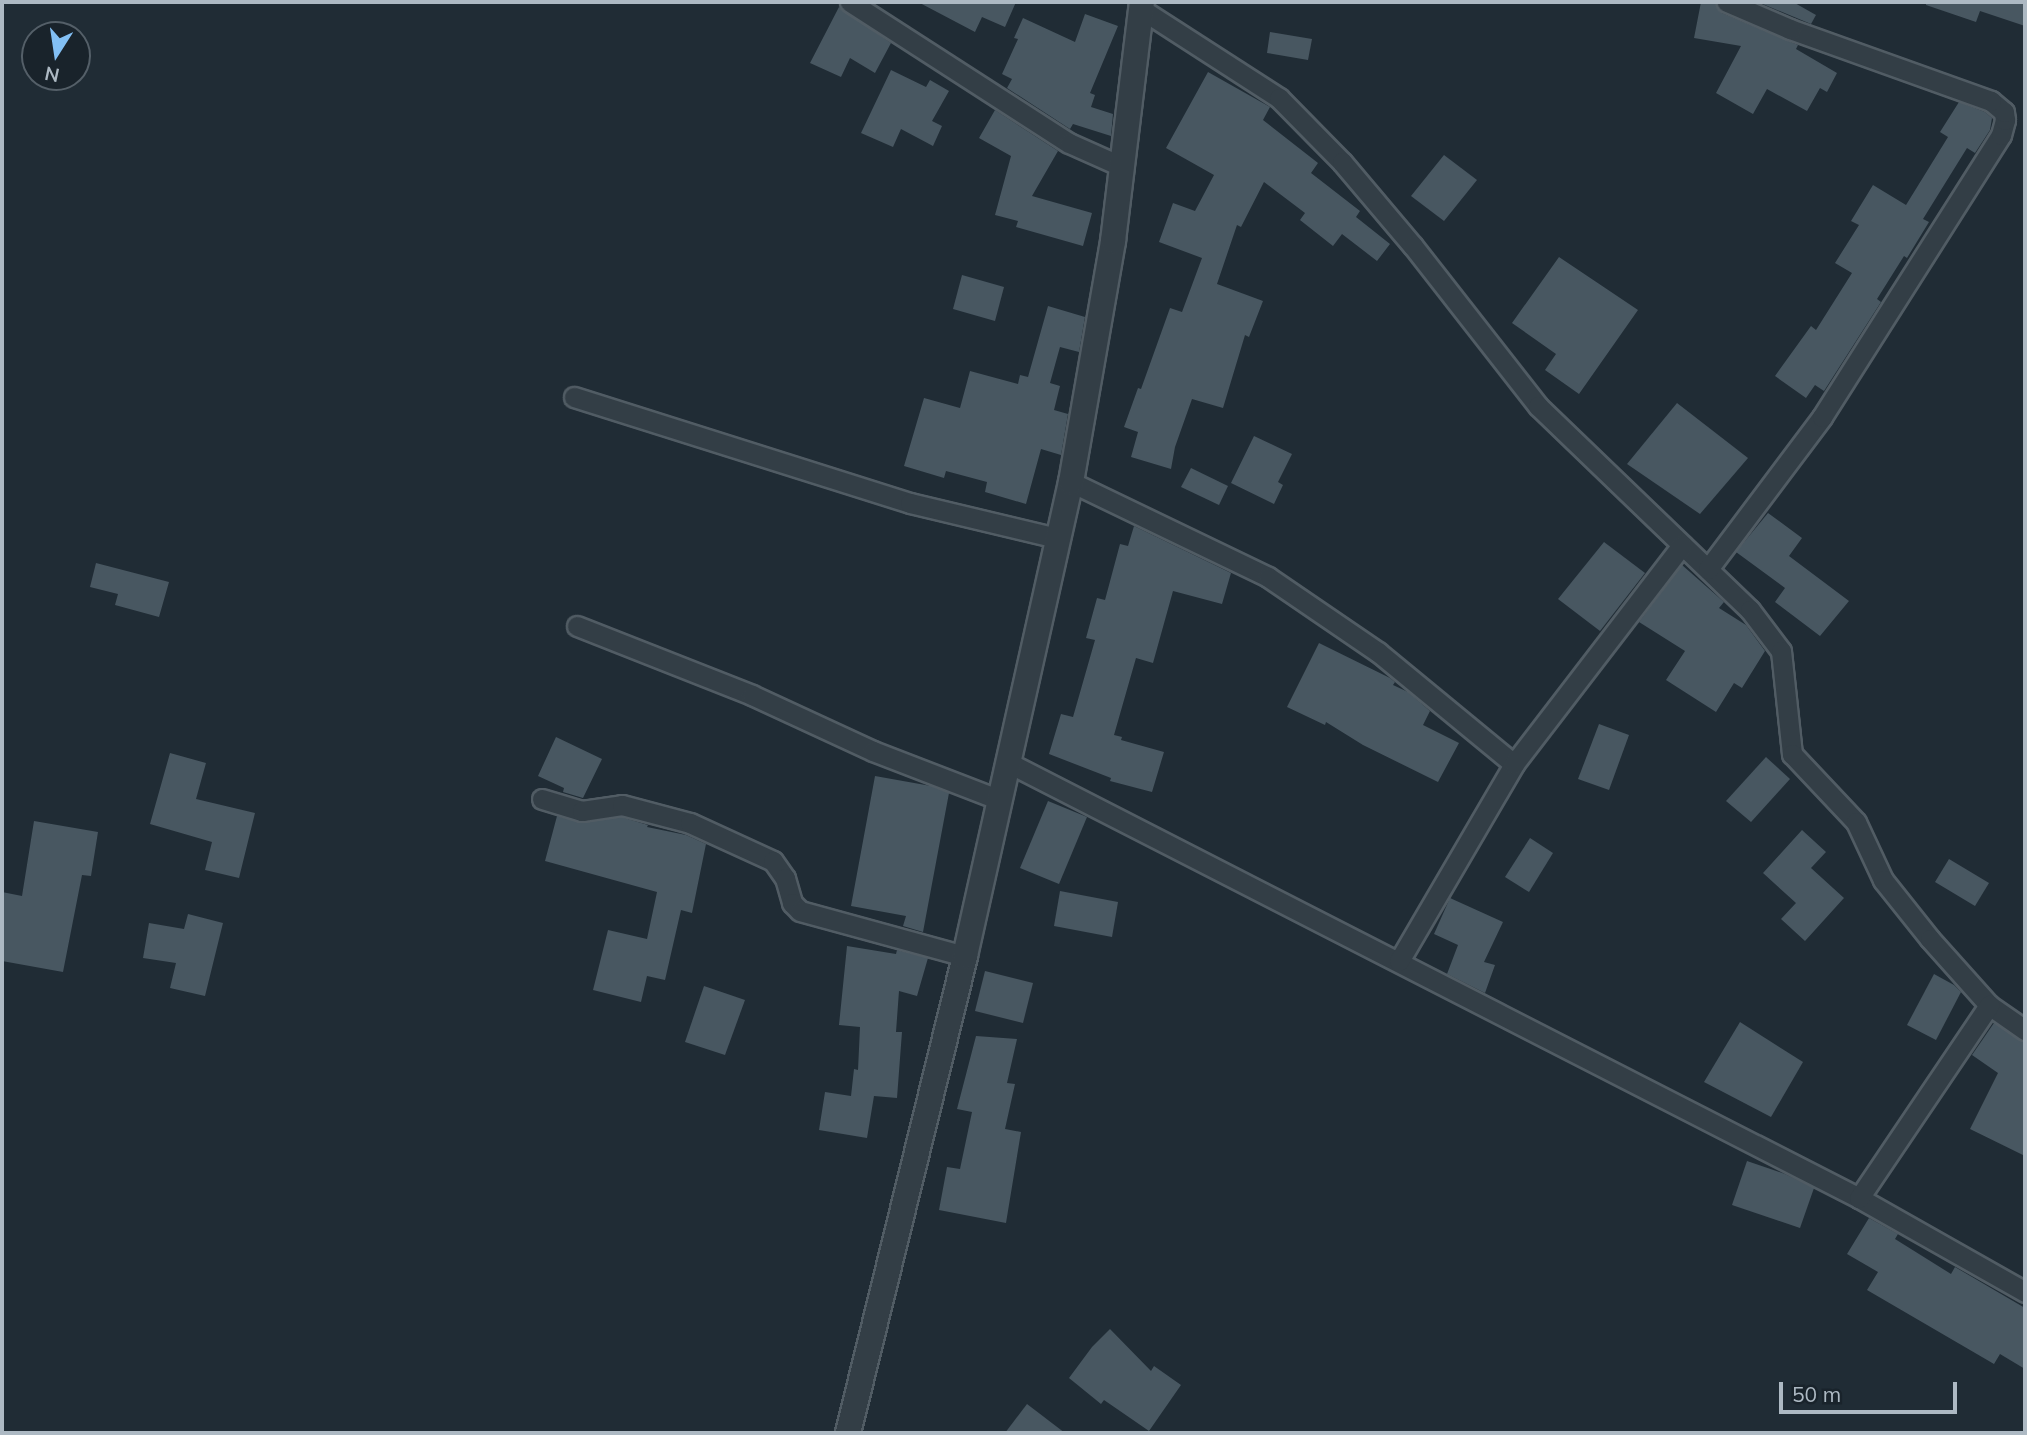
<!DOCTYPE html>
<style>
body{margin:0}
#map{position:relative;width:2027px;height:1435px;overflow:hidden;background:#202c35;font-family:Mulish,sans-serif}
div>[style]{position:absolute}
.building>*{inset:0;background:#485761}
.roads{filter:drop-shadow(2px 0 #515c64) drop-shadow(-2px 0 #515c64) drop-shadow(0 2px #515c64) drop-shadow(0 -2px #515c64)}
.minor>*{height:19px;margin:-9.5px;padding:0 9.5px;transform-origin:9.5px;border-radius:9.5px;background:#333e46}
.tertiary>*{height:24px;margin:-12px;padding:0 12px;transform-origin:12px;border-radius:12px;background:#333e46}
span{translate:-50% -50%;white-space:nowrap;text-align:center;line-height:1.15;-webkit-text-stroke:7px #19232b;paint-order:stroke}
.frame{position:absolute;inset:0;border:4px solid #adb9c3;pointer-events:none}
.north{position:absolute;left:21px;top:21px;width:70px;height:70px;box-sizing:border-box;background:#19232b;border:2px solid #545f68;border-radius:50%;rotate:192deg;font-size:19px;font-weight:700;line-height:28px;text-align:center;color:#adb9c3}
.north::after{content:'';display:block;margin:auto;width:24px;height:32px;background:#82bff4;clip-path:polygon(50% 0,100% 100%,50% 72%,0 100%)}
.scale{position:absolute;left:1779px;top:1382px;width:178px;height:32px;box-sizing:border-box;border:4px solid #adb9c3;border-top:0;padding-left:9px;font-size:21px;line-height:24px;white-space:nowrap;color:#adb9c3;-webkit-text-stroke:5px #19232b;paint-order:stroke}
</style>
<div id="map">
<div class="building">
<div style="clip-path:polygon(918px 2px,1016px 2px,1005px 27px,982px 17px,975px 32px)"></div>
<div style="clip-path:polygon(1701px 2px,1715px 2px,1722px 13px,1798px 45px,1796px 49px,1837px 73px,1827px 92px,1820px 88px,1807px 111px,1767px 89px,1753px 114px,1716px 93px,1741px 46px,1694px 38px)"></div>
<div style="clip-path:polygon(1758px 2px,1793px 2px,1816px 15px,1811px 24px)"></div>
<div style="clip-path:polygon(1926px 2px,2025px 2px,2025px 26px,1980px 11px,1976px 22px,1926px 5px)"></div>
<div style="clip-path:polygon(839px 7px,891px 43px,875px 73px,850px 58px,841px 77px,810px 63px)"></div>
<div style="clip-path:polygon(1085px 14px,1118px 26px,1090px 93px,1095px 95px,1091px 107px,1113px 114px,1111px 136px,1073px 124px,1070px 129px,1007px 88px,1012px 79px,1002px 74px,1018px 39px,1014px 38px,1023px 18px,1075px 42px)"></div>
<div style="clip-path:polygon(1270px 32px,1312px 39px,1308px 60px,1267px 53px)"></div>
<div style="clip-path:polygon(891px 70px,926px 87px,930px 80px,949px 91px,932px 121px,942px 126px,933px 146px,901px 129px,893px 147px,861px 133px)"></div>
<div style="clip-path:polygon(1208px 72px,1270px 107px,1263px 120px,1318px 163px,1311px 173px,1360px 211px,1356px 217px,1390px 244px,1377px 261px,1342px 234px,1333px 246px,1300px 220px,1305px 213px,1264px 182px,1241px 227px,1237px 225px,1217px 284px,1263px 301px,1249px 337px,1245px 335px,1223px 408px,1192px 399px,1175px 447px,1171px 469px,1131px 457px,1138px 432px,1124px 427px,1138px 388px,1141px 389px,1170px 308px,1182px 312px,1202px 258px,1159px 242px,1173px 203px,1195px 211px,1214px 175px,1166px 148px)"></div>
<div style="clip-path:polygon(1959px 102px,1985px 112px,1992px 118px,1990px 130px,1975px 153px,1967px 148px,1923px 219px,1929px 222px,1907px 258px,1904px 256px,1877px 299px,1881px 302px,1824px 391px,1815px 385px,1806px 398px,1775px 376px,1811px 326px,1816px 330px,1852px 273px,1835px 263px,1859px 225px,1851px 221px,1873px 185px,1906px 205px,1948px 137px,1940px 132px)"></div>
<div style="clip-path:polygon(995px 110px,1058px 151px,1032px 196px,1092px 213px,1083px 246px,1016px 227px,1018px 221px,995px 215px,1011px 156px,979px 138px)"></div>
<div style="clip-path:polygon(1444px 155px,1477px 180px,1444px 221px,1411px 196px)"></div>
<div style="clip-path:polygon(1559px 257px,1638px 310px,1579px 394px,1545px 370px,1556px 354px,1512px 323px)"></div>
<div style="clip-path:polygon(962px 275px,1004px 287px,995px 321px,953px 309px)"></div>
<div style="clip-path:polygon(1048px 306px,1085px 317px,1079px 352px,1060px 347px,1050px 383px,1060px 386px,1054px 410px,1068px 414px,1061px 455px,1041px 449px,1026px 504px,985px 492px,987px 482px,946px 471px,944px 478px,904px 466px,924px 398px,960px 408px,970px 371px,1018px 384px,1020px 375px,1028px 377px)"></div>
<div style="clip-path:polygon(1677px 403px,1748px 458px,1700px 514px,1627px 464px)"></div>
<div style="clip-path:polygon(1254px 436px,1292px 454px,1278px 482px,1283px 485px,1274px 504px,1231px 483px)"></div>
<div style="clip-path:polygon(1191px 468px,1228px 486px,1219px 505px,1181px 487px)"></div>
<div style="clip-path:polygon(1768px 513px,1802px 538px,1789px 556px,1849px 601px,1820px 636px,1775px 602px,1785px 588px,1736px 552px)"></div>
<div style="clip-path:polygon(1134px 526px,1231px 573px,1222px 604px,1173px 591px,1153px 663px,1136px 658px,1114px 735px,1122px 737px,1121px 740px,1164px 752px,1152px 792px,1110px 781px,1111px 778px,1049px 754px,1061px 714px,1073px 717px,1095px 640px,1086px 638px,1097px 598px,1105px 600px,1120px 544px,1128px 546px)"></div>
<div style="clip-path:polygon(1604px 542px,1645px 573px,1600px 631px,1558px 599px)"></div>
<div style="clip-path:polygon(96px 563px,169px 582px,159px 617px,115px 605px,118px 594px,90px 587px)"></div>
<div style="clip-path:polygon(1682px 565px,1724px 602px,1719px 608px,1746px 625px,1765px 651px,1742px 688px,1734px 683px,1716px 712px,1666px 680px,1685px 651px,1639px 622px)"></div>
<div style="clip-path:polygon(1319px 643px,1390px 678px,1395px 682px,1393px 685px,1408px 692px,1430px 711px,1423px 725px,1459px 743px,1438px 782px,1363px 745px,1326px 722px,1325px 725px,1287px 707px)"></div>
<div style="clip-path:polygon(1599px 724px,1629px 735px,1609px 790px,1578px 779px)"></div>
<div style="clip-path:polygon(556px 737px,602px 759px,583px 798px,563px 792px,564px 788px,538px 776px)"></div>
<div style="clip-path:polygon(170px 753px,206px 763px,196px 799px,255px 813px,239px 878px,205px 870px,212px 842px,150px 824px)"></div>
<div style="clip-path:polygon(1766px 757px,1790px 779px,1751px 822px,1726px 801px)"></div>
<div style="clip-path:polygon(875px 776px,931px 786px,949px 793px,923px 932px,903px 926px,906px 916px,851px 906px)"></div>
<div style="clip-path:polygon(1048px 801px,1087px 817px,1059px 884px,1020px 868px)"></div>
<div style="clip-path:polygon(557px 816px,583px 823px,621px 817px,648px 825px,647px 827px,686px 835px,706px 844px,692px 913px,681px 910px,665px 980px,647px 976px,641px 1002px,593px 990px,608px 930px,647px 939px,657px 892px,545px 861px)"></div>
<div style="clip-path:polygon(34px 821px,98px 832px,91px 876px,82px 875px,63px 972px,2px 961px,2px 892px,22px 896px)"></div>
<div style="clip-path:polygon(1802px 830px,1826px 852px,1811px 868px,1844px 898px,1805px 941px,1781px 919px,1796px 903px,1763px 873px)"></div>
<div style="clip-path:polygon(1530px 838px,1553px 853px,1529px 892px,1505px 877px)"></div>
<div style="clip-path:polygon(1949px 859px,1989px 883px,1975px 906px,1935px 882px)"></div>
<div style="clip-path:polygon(1060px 891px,1118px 902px,1112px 937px,1054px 926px)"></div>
<div style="clip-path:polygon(1450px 898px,1503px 922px,1484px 962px,1495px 965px,1485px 993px,1447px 974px,1458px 945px,1434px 934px)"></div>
<div style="clip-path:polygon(188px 914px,223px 923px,205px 996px,170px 988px,176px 963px,143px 958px,149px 923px,184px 929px)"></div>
<div style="clip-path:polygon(847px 946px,896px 954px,897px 950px,928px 958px,917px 996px,899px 991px,896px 1032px,902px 1032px,897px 1098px,874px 1096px,867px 1138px,819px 1130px,825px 1092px,851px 1096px,854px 1069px,858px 1070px,860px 1027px,839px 1025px)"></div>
<div style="clip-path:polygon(985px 971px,1033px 983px,1023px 1023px,975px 1011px)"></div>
<div style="clip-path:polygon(1934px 974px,1954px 985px,1961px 992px,1936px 1040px,1907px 1025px)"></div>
<div style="clip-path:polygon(704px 986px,745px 1000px,725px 1055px,685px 1042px)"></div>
<div style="clip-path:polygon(1740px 1022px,1803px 1062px,1771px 1117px,1704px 1082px)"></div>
<div style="clip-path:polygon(1994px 1023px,2025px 1042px,2025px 1156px,1970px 1129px,1998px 1073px,1972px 1055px)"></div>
<div style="clip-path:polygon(976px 1036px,1017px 1039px,1007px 1083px,1015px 1084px,1005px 1129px,1021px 1132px,1006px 1223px,939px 1210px,947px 1167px,960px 1169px,972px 1112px,957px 1109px)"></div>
<div style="clip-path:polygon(1747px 1161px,1785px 1174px,1814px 1188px,1800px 1228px,1732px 1205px)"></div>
<div style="clip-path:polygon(1869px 1218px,1898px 1234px,1895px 1239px,1951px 1274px,1955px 1267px,2025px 1308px,2025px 1369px,2000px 1354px,1994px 1364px,1867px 1290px,1878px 1272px,1847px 1254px)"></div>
<div style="clip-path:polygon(1110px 1329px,1151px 1371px,1154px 1366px,1181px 1385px,1149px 1431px,1104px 1400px,1101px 1404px,1069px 1378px,1092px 1347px)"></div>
<div style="clip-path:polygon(1027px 1404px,1065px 1433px,1005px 1433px)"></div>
</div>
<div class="roads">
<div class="minor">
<div style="left:850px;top:2px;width:260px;rotate:32.8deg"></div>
<div style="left:1069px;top:143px;width:59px;rotate:24deg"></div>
<div style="left:1141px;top:9px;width:164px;rotate:32.8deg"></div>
<div style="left:1279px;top:98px;width:90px;rotate:45.5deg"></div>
<div style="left:1342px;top:162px;width:110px;rotate:49.8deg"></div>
<div style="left:1413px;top:246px;width:203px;rotate:52deg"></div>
<div style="left:1538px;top:406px;width:294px;rotate:43.9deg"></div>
<div style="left:1750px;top:610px;width:51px;rotate:52.9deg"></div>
<div style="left:1781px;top:651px;width:104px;rotate:83.9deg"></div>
<div style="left:1792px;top:754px;width:93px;rotate:46.7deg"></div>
<div style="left:1856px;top:822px;width:64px;rotate:65deg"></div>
<div style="left:1883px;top:880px;width:75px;rotate:51.5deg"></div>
<div style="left:1930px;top:939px;width:89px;rotate:48.2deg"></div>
<div style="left:1989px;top:1005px;width:44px;rotate:34.8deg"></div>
<div style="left:574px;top:397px;width:352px;rotate:17.5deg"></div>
<div style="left:910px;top:503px;width:151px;rotate:13.4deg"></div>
<div style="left:1071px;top:482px;width:219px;rotate:25.7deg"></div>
<div style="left:1268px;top:577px;width:133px;rotate:34.3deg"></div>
<div style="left:1378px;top:652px;width:176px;rotate:39.5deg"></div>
<div style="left:1708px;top:569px;width:190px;rotate:-53.1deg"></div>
<div style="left:1822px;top:417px;width:334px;rotate:-57.6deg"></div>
<div style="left:2001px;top:135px;width:16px;rotate:-75deg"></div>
<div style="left:2005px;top:120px;width:8px;rotate:-97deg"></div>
<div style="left:2004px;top:112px;width:17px;rotate:-140deg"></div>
<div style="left:1991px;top:101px;width:214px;rotate:-160.3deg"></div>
<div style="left:1790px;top:29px;width:69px;rotate:-156.8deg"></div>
<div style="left:577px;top:626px;width:188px;rotate:21.5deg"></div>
<div style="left:752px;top:695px;width:133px;rotate:24.8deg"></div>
<div style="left:873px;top:751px;width:136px;rotate:21.1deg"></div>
<div style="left:1009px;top:763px;width:955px;rotate:27.1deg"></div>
<div style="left:1859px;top:1198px;width:191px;rotate:29.5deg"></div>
<div style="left:542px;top:799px;width:42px;rotate:16.7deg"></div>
<div style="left:582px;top:811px;width:40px;rotate:-8.5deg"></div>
<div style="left:622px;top:805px;width:70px;rotate:14.8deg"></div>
<div style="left:690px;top:823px;width:91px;rotate:24.6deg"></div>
<div style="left:773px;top:861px;width:21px;rotate:55deg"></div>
<div style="left:785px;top:878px;width:26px;rotate:74deg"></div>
<div style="left:792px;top:903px;width:11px;rotate:45deg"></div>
<div style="left:800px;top:911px;width:171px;rotate:15.3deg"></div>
<div style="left:1399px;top:961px;width:228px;rotate:-59.7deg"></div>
<div style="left:1514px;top:764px;width:276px;rotate:-52.5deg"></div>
<div style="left:1859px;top:1198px;width:233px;rotate:-56deg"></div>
</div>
<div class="tertiary">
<div style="left:848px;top:1433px;width:491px;rotate:-76.2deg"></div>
<div style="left:965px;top:956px;width:486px;rotate:-77.4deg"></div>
<div style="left:1071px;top:482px;width:245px;rotate:-80.1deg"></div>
<div style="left:1113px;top:241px;width:241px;rotate:-83.1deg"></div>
</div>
</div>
<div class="frame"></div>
<div class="north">N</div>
<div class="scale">50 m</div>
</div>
